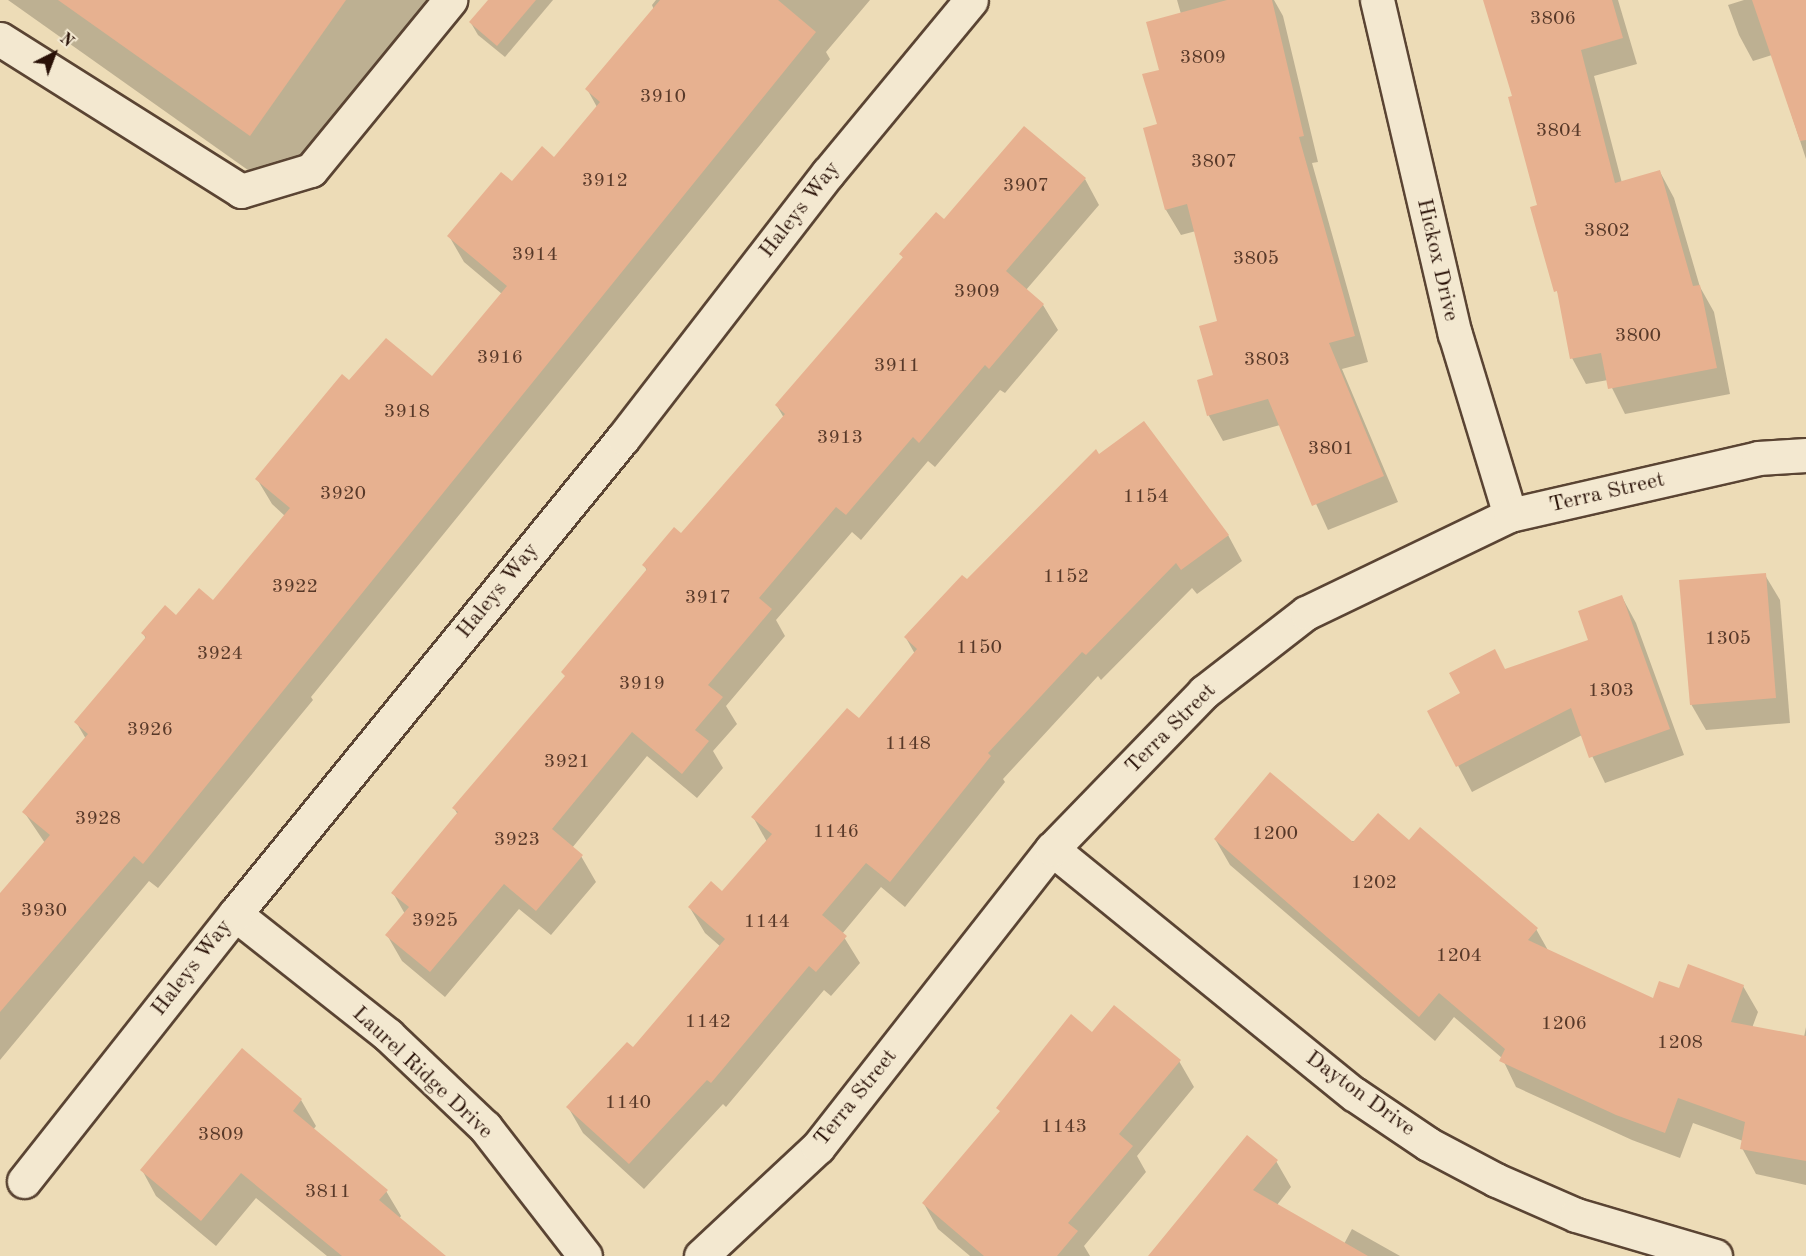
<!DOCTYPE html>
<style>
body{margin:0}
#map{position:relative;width:1806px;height:1256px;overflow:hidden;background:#eddcb7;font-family:"Old Standard TT",serif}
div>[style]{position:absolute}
.shadow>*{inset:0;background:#0003}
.building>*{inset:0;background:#e7b190}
.roads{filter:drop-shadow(2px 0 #5a4433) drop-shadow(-2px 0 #5a4433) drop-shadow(0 2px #5a4433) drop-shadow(0 -2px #5a4433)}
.minor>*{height:33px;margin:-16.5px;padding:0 16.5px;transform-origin:16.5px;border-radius:16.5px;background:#f3e8d0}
span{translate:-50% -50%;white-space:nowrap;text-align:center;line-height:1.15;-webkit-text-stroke:4.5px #f3e8d0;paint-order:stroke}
.number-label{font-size:20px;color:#583929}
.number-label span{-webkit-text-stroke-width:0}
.street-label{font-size:22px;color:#291107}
.north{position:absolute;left:24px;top:24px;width:60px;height:60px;-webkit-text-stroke:4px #f3e8d0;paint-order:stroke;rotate:42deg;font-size:16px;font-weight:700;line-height:24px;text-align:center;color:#291107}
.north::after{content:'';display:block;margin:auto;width:21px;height:27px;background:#291107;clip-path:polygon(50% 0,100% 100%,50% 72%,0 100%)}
</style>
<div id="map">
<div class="shadow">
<div style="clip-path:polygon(8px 0,442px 0,416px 33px,407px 26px,286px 197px)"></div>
<div style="clip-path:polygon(490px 0,553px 0,505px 57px,478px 35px,471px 23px)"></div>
<div style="clip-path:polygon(656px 0,870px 0,826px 52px,830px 59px,311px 697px,313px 700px,158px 888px,149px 881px,0 1060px,0 895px,45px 843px,24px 812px,86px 739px,76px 722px,146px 639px,143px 633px,213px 602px,285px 516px,272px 504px,257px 479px,349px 382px,432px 379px,502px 294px,464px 262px,449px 236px,512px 183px,554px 159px,597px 107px,587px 89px,654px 10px,652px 5px)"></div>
<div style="clip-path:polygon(1177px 0,1274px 0,1283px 16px,1318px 162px,1312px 163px,1368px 362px,1342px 369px,1398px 502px,1328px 530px,1280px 425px,1223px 441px,1209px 416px,1199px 381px,1215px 376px,1219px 322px,1196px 231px,1181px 235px,1166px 210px,1145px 129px,1158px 125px,1161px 71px,1181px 14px)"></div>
<div style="clip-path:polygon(1484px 0,1618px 0,1637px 64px,1594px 76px,1622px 183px,1660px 172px,1674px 198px,1700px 287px,1714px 312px,1730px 394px,1625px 414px,1608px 380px,1586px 384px,1572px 358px,1560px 300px,1532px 208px,1538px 206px,1514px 97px)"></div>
<div style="clip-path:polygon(1744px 0,1806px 0,1806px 159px,1772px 55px,1753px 61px,1739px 35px,1728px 5px)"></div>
<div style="clip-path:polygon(1085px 179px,1099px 205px,1026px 290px,1043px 305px,1058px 330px,1005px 393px,1000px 390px,935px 467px,928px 461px,861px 540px,852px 532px,776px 620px,785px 636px,726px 706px,737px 724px,713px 751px,723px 768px,697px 798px,647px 756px,572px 848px,581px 856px,596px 882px,551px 935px,519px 909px,445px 997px,402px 961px,387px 935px,405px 914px,393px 893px,458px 815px,454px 808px,566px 677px,647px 571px,644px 565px,681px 535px,784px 418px,777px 406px,904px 259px,901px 254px,944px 221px)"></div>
<div style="clip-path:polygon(1099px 456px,1228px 535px,1242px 561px,1197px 594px,1192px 588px,1101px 680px,1098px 676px,1003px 779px,1005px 782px,905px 907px,881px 887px,842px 934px,860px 963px,831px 996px,824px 990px,726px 1107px,723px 1104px,644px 1189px,583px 1133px,568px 1107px,633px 1050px,721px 947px,705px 933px,690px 908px,722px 893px,767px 842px,753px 817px,847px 710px,859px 720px,915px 654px,906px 638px)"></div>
<div style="clip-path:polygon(1765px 575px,1780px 600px,1790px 723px,1706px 730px,1691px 704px)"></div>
<div style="clip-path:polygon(1622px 597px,1636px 623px,1684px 755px,1605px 783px,1582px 735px,1472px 792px,1429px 711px,1505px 670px,1590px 641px)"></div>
<div style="clip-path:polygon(1215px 839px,1409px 842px,1536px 929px,1549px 952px,1654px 1000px,1680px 990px,1743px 986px,1758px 1012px,1752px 1028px,1804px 1037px,1806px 1027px,1806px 1185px,1756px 1174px,1742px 1148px,1743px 1141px,1693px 1123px,1680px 1158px,1632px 1140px,1516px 1087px,1502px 1058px,1454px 1017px,1435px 1041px,1230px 865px)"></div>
<div style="clip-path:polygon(1092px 1034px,1179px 1061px,1194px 1087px,1137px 1156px,1146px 1172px,1084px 1246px,1090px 1256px,970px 1256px,938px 1229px,924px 1204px,1001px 1112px,998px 1108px)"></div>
<div style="clip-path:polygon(301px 1100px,316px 1126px,313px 1130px,386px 1191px,401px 1216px,399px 1219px,443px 1256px,327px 1256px,256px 1198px,216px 1246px,156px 1196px,142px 1170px)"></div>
<div style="clip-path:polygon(1276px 1161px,1291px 1187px,1277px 1205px,1344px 1244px,1352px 1229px,1400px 1256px,1160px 1256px)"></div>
</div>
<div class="building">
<div style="clip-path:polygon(58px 0,346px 0,250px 136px)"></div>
<div style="clip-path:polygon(488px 0,536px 0,497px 46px,469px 22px)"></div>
<div style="clip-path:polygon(660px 0,778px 0,816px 32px,143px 864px,134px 856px,0 1012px,0 893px,50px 835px,22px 812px,88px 734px,74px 722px,146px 637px,141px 633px,165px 605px,176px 615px,199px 588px,213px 600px,290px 508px,255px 479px,342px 374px,349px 380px,386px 338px,432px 376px,507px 286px,447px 236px,501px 172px,512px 181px,542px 146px,554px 157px,600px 102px,585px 89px)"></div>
<div style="clip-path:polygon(1227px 0,1272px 0,1304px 136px,1299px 137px,1355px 336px,1329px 343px,1384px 476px,1312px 506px,1268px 399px,1207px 416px,1197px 380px,1213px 375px,1199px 326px,1217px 321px,1187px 204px,1165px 210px,1143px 128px,1157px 124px,1142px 74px,1159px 70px,1146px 22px)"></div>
<div style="clip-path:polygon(1483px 0,1612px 0,1623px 38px,1581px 50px,1615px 183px,1660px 170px,1693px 286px,1700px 285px,1717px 368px,1608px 389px,1601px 353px,1570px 359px,1557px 291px,1554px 292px,1530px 207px,1537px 205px,1508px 97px,1512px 96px)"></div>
<div style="clip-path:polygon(1752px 0,1806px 0,1806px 140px,1800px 141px)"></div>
<div style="clip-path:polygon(1024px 126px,1086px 178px,1006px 271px,1044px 304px,989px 369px,985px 365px,919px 443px,913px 437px,846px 515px,836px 507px,759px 598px,772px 609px,708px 685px,723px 697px,695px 730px,709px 741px,682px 774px,632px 732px,552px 829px,583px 855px,536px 911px,504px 884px,430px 972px,385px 935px,409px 907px,391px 893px,458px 812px,452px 808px,565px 676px,561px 672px,647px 569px,642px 565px,674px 527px,681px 533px,785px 414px,775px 405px,903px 257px,899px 254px,936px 212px,944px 219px)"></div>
<div style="clip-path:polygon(1144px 421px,1229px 535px,1181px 570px,1176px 563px,1086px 655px,1082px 652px,988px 753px,991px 756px,890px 882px,866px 863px,822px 915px,847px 936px,816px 972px,809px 966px,711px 1083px,707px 1080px,629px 1164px,566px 1107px,627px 1042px,633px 1047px,725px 939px,688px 907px,711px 881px,722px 891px,772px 834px,751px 817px,847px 708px,859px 718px,917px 649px,904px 637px,962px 575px,967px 579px,1096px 449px,1099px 454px)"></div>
<div style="clip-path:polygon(1766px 573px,1776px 698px,1690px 705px,1679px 580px)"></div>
<div style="clip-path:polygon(1622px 595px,1670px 729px,1589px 758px,1571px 708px,1456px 767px,1427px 711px,1460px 693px,1449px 673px,1495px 649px,1505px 669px,1588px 640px,1578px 611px)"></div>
<div style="clip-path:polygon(1270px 772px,1353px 842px,1378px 813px,1409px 840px,1420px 827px,1538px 928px,1528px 940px,1653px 998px,1659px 981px,1679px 988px,1688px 964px,1744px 985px,1731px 1022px,1806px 1036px,1806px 1161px,1740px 1149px,1745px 1122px,1678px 1098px,1665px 1133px,1616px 1115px,1499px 1061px,1505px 1049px,1439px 993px,1419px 1017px,1214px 839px)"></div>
<div style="clip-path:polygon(1114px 1005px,1181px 1060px,1119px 1134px,1133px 1146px,1068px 1223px,1078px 1231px,1057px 1256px,984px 1256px,922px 1203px,1000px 1111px,996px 1108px,1071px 1014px,1092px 1032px)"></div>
<div style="clip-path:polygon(242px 1048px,302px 1099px,293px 1111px,388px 1190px,379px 1200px,446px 1256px,342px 1256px,241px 1173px,201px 1221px,140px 1170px)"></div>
<div style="clip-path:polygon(1247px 1135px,1278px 1160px,1253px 1190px,1368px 1256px,1148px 1256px)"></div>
</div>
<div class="roads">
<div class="minor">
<div style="left:1377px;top:0;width:343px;rotate:76.9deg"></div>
<div style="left:1455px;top:334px;width:189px;rotate:73.1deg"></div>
<div style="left:0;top:39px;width:285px;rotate:32.2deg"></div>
<div style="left:241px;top:191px;width:73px;rotate:-16.7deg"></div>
<div style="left:311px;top:170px;width:220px;rotate:-50.7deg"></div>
<div style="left:1052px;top:849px;width:389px;rotate:39.1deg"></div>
<div style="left:1354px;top:1094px;width:89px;rotate:34deg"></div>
<div style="left:1428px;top:1144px;width:77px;rotate:27.9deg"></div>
<div style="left:1496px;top:1180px;width:87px;rotate:23.6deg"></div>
<div style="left:1576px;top:1215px;width:145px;rotate:16.4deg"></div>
<div style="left:235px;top:914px;width:195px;rotate:38.3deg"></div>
<div style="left:388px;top:1035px;width:134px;rotate:43.5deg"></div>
<div style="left:485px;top:1127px;width:163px;rotate:52.2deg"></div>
<div style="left:24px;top:1181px;width:340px;rotate:-51.7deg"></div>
<div style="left:235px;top:914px;width:614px;rotate:-50.82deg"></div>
<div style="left:623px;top:438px;width:335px;rotate:-52.3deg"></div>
<div style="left:828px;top:173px;width:224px;rotate:-50.4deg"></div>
<div style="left:701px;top:1256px;width:160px;rotate:-43deg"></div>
<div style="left:818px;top:1147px;width:379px;rotate:-51.9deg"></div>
<div style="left:1052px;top:849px;width:219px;rotate:-45.9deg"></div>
<div style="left:1204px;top:692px;width:129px;rotate:-37.8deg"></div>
<div style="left:1306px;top:613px;width:226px;rotate:-25.7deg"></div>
<div style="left:1510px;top:515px;width:254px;rotate:-12.9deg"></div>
<div style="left:1758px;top:458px;width:48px;rotate:-3.6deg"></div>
</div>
</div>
<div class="number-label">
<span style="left:1553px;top:19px">3806</span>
<span style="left:1203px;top:58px">3809</span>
<span style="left:663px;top:97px">3910</span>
<span style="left:1559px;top:131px">3804</span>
<span style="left:1214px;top:162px">3807</span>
<span style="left:605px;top:181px">3912</span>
<span style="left:1026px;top:186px">3907</span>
<span style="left:1607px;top:231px">3802</span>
<span style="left:535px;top:255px">3914</span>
<span style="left:1256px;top:259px">3805</span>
<span style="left:977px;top:292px">3909</span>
<span style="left:1638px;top:336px">3800</span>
<span style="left:500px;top:358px">3916</span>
<span style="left:1267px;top:360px">3803</span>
<span style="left:897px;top:366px">3911</span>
<span style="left:407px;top:412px">3918</span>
<span style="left:840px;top:438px">3913</span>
<span style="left:1331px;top:449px">3801</span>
<span style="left:343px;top:494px">3920</span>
<span style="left:1146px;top:497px">1154</span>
<span style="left:1066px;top:577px">1152</span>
<span style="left:295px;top:587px">3922</span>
<span style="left:708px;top:598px">3917</span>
<span style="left:1728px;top:639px">1305</span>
<span style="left:979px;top:648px">1150</span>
<span style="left:220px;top:654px">3924</span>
<span style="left:642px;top:684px">3919</span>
<span style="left:1611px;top:691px">1303</span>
<span style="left:150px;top:730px">3926</span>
<span style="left:908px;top:744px">1148</span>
<span style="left:567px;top:762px">3921</span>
<span style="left:98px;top:819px">3928</span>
<span style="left:836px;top:832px">1146</span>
<span style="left:1275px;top:834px">1200</span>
<span style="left:517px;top:840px">3923</span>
<span style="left:1374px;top:883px">1202</span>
<span style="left:44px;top:911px">3930</span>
<span style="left:435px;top:921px">3925</span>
<span style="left:767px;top:922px">1144</span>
<span style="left:1459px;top:956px">1204</span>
<span style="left:708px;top:1022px">1142</span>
<span style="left:1564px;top:1024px">1206</span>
<span style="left:1680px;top:1043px">1208</span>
<span style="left:628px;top:1103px">1140</span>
<span style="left:1064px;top:1127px">1143</span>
<span style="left:221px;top:1135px">3809</span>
<span style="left:328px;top:1192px">3811</span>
</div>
<div class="street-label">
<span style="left:800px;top:210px;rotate:-52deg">Haleys Way</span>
<span style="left:1437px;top:260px;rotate:77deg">Hickox Drive</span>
<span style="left:1607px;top:493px;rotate:-13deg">Terra Street</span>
<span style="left:498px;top:591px;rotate:-51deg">Haleys Way</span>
<span style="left:1171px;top:729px;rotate:-45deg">Terra Street</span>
<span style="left:192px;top:968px;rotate:-52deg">Haleys Way</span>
<span style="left:422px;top:1073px;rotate:43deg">Laurel Ridge Drive</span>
<span style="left:1360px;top:1094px;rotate:36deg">Dayton Drive</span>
<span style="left:856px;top:1098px;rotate:-51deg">Terra Street</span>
</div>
<div class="north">N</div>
</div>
